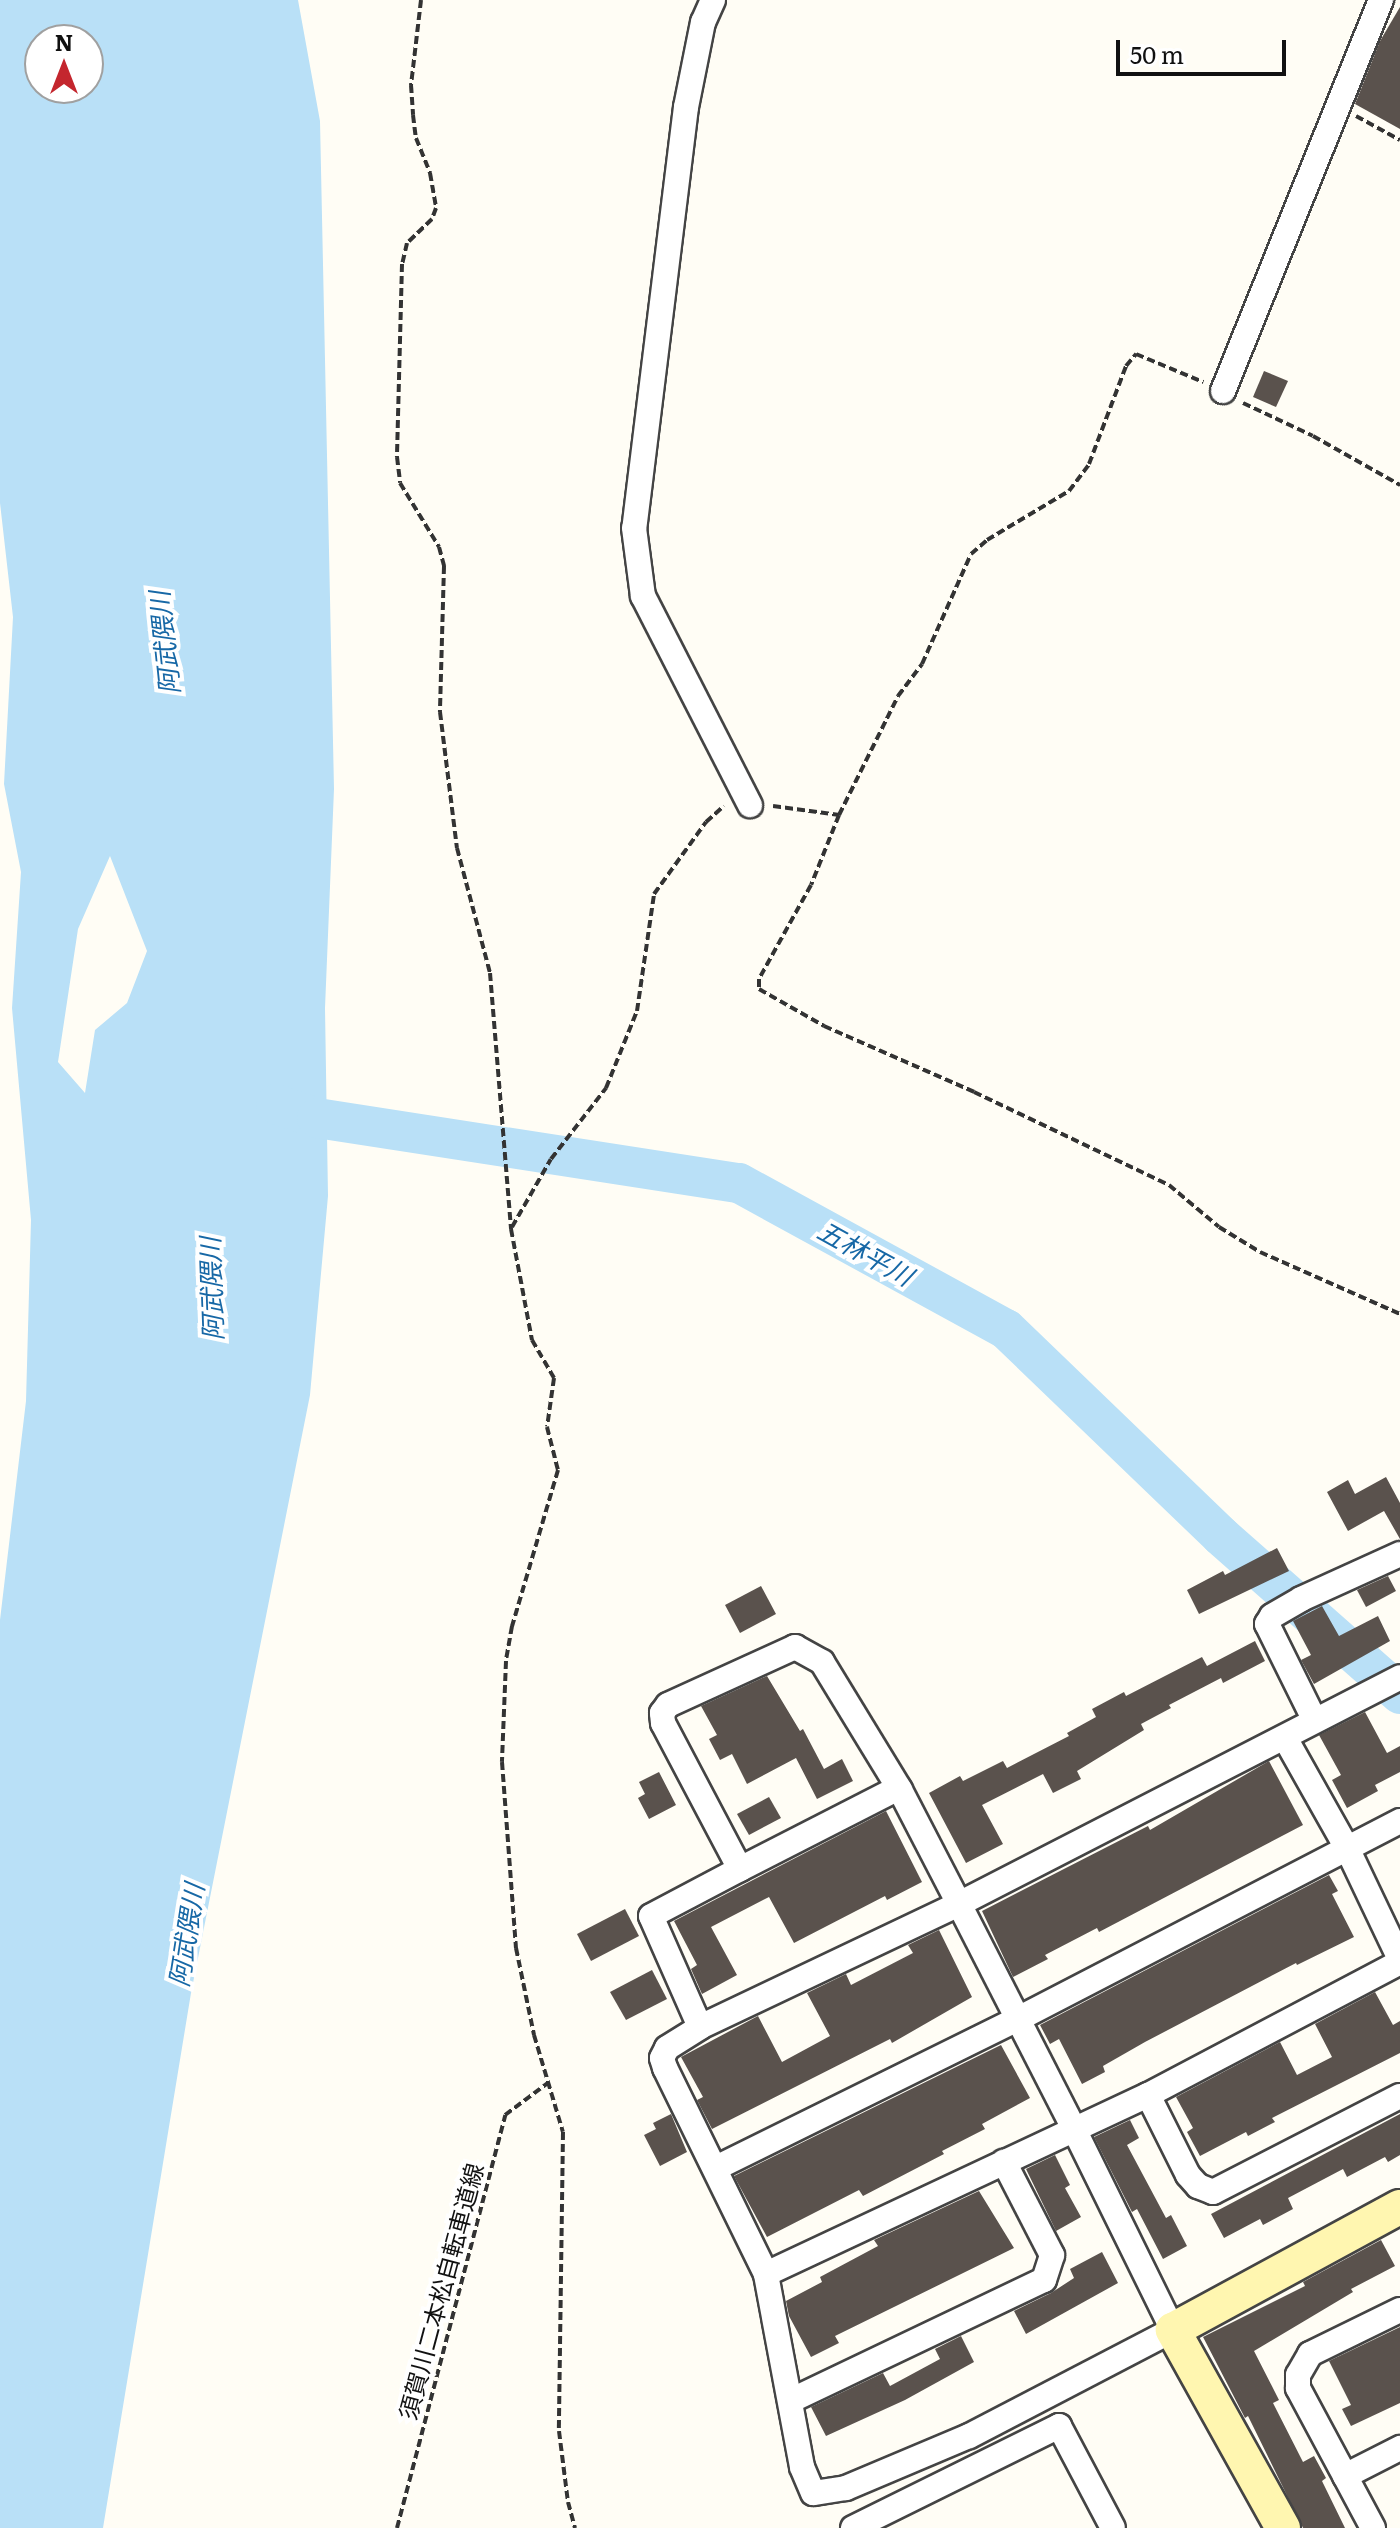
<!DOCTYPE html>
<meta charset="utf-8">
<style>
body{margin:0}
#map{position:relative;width:1400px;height:2528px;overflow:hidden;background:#fffdf5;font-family:Literata,"Noto Sans JP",serif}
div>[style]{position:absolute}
.water>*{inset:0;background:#b9e0f7}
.river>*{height:40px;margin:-20px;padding:0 20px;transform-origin:20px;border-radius:20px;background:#b9e0f7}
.building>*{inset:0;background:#5a524d}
.path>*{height:4px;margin-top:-2px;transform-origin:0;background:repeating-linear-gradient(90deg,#333 0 8px,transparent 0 12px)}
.roads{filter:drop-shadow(2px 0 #444) drop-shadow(-2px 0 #444) drop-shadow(0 2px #444) drop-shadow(0 -2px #444)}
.street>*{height:24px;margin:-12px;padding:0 12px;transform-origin:12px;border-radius:12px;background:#fff}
.secondary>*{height:34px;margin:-17px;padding:0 17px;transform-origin:17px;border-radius:17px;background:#fff6b0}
span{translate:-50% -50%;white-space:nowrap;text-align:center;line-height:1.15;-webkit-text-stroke:8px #fff;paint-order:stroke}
.street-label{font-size:24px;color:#111}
.water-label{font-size:26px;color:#1768a6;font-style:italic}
.north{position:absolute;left:24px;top:24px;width:80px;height:80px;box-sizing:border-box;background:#fff;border:2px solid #a0a0a0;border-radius:50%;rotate:0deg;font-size:22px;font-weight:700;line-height:32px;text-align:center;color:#111}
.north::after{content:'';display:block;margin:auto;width:28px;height:36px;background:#c4262e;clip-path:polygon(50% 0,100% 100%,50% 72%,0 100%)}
.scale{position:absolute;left:1116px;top:40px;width:170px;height:36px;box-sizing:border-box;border:4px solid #111;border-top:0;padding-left:10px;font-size:24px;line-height:28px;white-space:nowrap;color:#111;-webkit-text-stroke:6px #fff;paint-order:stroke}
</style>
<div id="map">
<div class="water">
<div style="clip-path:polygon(evenodd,0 0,298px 0,320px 121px,334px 789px,325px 1008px,328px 1196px,310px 1395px,191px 1993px,103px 2528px,0 2528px,0 1620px,26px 1401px,31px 1220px,12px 1008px,21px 872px,4px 784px,13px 617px,0 503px,0 0,40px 40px,88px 40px,88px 88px,40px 88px,40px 40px,0 0,110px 856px,147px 951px,127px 1003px,95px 1030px,85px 1093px,58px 1062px,78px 929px,110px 856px)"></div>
</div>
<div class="river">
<div style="left:276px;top:1104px;width:43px;rotate:18.9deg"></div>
<div style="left:317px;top:1118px;width:427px;rotate:8.8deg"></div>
<div style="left:739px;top:1183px;width:304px;rotate:28.7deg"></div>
<div style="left:1006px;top:1329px;width:298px;rotate:43.9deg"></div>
<div style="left:1221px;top:1536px;width:239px;rotate:41.4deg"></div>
</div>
<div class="building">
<div style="clip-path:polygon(1400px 7px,1400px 129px,1355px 104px,1380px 41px)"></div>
<div style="clip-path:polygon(1264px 371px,1288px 381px,1276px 407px,1253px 397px)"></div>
<div style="clip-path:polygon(1386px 1477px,1400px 1503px,1400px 1539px,1384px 1511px,1348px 1531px,1327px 1492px,1348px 1480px,1355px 1494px)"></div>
<div style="clip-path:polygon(1277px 1548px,1289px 1571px,1199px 1614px,1187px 1590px,1223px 1571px,1225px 1575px)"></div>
<div style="clip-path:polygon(1388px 1576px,1396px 1591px,1366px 1607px,1357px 1590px)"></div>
<div style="clip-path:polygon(761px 1586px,776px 1614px,740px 1633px,725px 1605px)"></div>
<div style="clip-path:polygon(1322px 1606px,1339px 1636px,1378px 1616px,1390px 1641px,1314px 1684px,1301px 1660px,1311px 1655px,1293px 1621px)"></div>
<div style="clip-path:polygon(1255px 1641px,1265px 1661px,1223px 1683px,1221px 1678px,1169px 1705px,1171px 1708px,1141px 1724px,1144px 1730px,1077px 1771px,1081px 1779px,1053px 1793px,1043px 1774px,982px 1805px,1003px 1844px,966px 1863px,929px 1793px,960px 1776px,963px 1781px,1003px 1761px,1007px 1768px,1069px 1736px,1067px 1733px,1096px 1717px,1092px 1709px,1124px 1692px,1126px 1696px,1202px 1657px,1207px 1666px)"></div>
<div style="clip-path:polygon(767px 1676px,800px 1731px,803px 1729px,824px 1769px,842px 1759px,853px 1781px,817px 1799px,796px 1758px,747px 1784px,732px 1754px,720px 1760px,709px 1739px,717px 1735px,701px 1706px)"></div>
<div style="clip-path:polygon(1365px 1712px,1387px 1753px,1400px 1746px,1400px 1772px,1375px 1785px,1378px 1791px,1347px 1808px,1332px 1780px,1341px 1775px,1319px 1735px)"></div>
<div style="clip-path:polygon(1269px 1761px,1303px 1825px,1099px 1932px,1097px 1928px,1045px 1955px,1048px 1959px,1013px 1977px,982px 1911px,1148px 1826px,1150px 1830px)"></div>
<div style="clip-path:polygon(659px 1772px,676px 1805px,649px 1819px,638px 1798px,645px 1794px,639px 1782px)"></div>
<div style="clip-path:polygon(769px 1797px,781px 1818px,749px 1835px,737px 1814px)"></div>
<div style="clip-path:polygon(886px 1811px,922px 1882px,887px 1900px,885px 1896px,794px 1943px,769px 1897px,711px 1927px,737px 1975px,702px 1994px,691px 1969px,697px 1965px,674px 1921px)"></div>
<div style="clip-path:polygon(1329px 1875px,1338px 1891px,1332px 1894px,1354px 1937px,1297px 1965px,1296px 1963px,1145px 2042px,1103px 2066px,1105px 2072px,1082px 2084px,1059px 2039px,1050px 2044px,1040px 2025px)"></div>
<div style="clip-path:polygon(625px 1909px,639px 1936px,591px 1961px,577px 1934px)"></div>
<div style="clip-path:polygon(939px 1930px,972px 1997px,892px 2043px,890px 2039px,712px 2129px,697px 2100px,703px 2097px,681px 2057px,758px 2016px,782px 2062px,830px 2036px,807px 1993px,846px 1974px,851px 1985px,913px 1953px,908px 1945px)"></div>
<div style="clip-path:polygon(652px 1970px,667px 1999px,626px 2020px,610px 1992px)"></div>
<div style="clip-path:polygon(1375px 1992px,1393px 2025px,1400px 2021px,1400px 2053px,1272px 2118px,1275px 2122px,1248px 2136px,1246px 2132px,1200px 2156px,1187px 2132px,1193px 2128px,1176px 2097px,1280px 2042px,1297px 2075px,1332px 2057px,1315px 2024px)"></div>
<div style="clip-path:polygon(1001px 2045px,1030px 2098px,982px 2124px,985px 2129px,942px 2151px,944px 2154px,863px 2196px,859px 2190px,767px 2237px,734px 2176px)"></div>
<div style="clip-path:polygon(671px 2114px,687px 2152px,660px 2166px,644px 2135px,656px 2129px,653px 2123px)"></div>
<div style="clip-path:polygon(1400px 2114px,1400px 2155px,1388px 2162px,1385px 2157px,1347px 2177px,1343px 2169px,1288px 2198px,1293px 2209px,1263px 2225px,1260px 2219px,1224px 2238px,1211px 2214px)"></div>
<div style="clip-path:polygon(1130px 2120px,1139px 2138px,1127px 2145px,1166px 2218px,1171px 2215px,1187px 2246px,1163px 2259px,1137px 2209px,1132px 2212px,1094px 2137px)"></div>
<div style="clip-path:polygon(1055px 2155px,1070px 2185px,1065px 2188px,1081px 2217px,1056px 2231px,1026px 2169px)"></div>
<div style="clip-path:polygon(979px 2191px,1014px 2248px,835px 2336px,839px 2343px,811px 2357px,789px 2316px,786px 2301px,822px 2282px,820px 2277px,878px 2246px,874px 2240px)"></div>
<div style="clip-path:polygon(1381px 2240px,1395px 2266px,1351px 2289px,1353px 2292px,1254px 2351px,1279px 2400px,1273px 2403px,1303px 2462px,1314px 2456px,1326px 2478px,1322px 2481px,1345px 2528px,1303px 2528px,1248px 2416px,1245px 2418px,1203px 2337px,1305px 2286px,1303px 2282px)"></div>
<div style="clip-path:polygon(1102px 2252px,1118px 2283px,1026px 2334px,1014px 2311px,1051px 2293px,1074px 2278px,1070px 2269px)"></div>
<div style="clip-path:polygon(1400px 2327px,1400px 2403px,1351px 2426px,1342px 2409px,1351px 2405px,1329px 2361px)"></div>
<div style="clip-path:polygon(961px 2336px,974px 2362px,905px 2400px,826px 2436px,811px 2407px,883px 2373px,890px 2386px,940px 2359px,935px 2349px)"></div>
</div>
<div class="path">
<div style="left:421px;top:0;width:86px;rotate:96.7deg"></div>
<div style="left:411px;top:85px;width:30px;rotate:86deg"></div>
<div style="left:413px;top:115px;width:23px;rotate:83deg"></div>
<div style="left:416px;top:138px;width:38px;rotate:68deg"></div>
<div style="left:430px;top:173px;width:36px;rotate:80deg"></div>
<div style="left:436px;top:208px;width:12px;rotate:110deg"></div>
<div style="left:432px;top:219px;width:35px;rotate:136deg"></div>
<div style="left:407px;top:243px;width:22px;rotate:103deg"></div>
<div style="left:402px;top:264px;width:193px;rotate:91.5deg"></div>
<div style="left:397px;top:457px;width:26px;rotate:83deg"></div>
<div style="left:400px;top:483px;width:75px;rotate:58.6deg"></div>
<div style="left:439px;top:547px;width:20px;rotate:75deg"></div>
<div style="left:444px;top:566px;width:146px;rotate:91.6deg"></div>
<div style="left:440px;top:712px;width:137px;rotate:82.9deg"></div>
<div style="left:457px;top:848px;width:129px;rotate:75.2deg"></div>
<div style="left:490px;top:973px;width:257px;rotate:85.3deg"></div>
<div style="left:511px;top:1229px;width:113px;rotate:79.3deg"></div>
<div style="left:532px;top:1340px;width:44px;rotate:59.9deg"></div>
<div style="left:554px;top:1378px;width:49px;rotate:98.1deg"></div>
<div style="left:547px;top:1427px;width:44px;rotate:75.7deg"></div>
<div style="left:558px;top:1470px;width:163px;rotate:106.4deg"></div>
<div style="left:512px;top:1626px;width:36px;rotate:100deg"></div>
<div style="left:506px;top:1661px;width:101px;rotate:92.3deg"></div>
<div style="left:502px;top:1762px;width:187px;rotate:85.7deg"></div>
<div style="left:516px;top:1948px;width:89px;rotate:78.3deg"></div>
<div style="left:534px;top:2035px;width:101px;rotate:73.4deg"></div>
<div style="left:563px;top:2132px;width:299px;rotate:90.8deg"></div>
<div style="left:559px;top:2431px;width:72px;rotate:82.8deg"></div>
<div style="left:568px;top:2502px;width:27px;rotate:75deg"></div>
<div style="left:1356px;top:116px;width:50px;rotate:28.6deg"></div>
<div style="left:1243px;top:403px;width:77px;rotate:25.2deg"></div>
<div style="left:1313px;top:436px;width:100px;rotate:29.4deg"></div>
<div style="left:773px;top:806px;width:67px;rotate:7.8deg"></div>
<div style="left:839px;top:815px;width:133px;rotate:-63.6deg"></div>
<div style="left:898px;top:696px;width:40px;rotate:-53deg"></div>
<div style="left:922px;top:664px;width:120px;rotate:-66deg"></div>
<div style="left:971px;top:554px;width:21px;rotate:-41deg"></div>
<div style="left:987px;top:540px;width:96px;rotate:-30.9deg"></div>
<div style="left:1069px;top:491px;width:34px;rotate:-53deg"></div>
<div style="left:1089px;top:464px;width:105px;rotate:-69.3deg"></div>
<div style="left:1126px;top:366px;width:16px;rotate:-50deg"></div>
<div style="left:1136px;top:354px;width:73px;rotate:22.7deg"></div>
<div style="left:839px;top:815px;width:75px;rotate:111.8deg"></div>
<div style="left:811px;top:885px;width:107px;rotate:119deg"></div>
<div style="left:759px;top:979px;width:10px;rotate:90deg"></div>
<div style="left:759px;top:989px;width:75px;rotate:29.6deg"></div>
<div style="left:824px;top:1026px;width:164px;rotate:23.7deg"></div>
<div style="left:974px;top:1092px;width:216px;rotate:25.5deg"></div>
<div style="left:1169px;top:1185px;width:65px;rotate:40deg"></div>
<div style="left:1219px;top:1227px;width:48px;rotate:31.4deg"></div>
<div style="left:1260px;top:1252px;width:153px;rotate:23.9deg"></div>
<div style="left:512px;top:1227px;width:78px;rotate:-60.2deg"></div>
<div style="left:551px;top:1159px;width:90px;rotate:-52.2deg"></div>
<div style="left:606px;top:1088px;width:83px;rotate:-68.1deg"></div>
<div style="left:637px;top:1011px;width:118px;rotate:-81.7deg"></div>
<div style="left:654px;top:894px;width:89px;rotate:-54.2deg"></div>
<div style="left:706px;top:822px;width:24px;rotate:-42deg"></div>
<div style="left:397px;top:2528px;width:427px;rotate:-75.3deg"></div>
<div style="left:505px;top:2115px;width:54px;rotate:-36.7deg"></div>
</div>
<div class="roads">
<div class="street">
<div style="left:713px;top:0;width:24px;rotate:114deg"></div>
<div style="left:703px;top:22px;width:87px;rotate:101.3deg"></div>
<div style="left:686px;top:107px;width:424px;rotate:97deg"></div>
<div style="left:634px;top:528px;width:69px;rotate:82.5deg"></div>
<div style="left:643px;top:596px;width:235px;rotate:62.9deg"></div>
<div style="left:1223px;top:391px;width:422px;rotate:-68deg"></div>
<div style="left:1314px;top:1719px;width:106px;rotate:-116.3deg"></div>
<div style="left:1267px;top:1624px;width:9px;rotate:-58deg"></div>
<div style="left:1272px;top:1616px;width:34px;rotate:-30deg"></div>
<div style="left:1301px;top:1599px;width:109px;rotate:-24.4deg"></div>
<div style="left:1285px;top:1738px;width:126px;rotate:60.6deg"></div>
<div style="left:1347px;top:1848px;width:123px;rotate:64.5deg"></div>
<div style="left:740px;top:1869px;width:178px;rotate:-27.1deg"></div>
<div style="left:700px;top:2027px;width:121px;rotate:-113.8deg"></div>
<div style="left:651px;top:1916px;width:101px;rotate:-27.8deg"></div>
<div style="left:740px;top:1869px;width:165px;rotate:-117.8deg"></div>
<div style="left:663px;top:1723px;width:10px;rotate:-96deg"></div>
<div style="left:662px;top:1713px;width:10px;rotate:-53deg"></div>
<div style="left:668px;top:1705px;width:140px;rotate:-24.5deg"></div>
<div style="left:795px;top:1647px;width:31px;rotate:29deg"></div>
<div style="left:822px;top:1662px;width:150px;rotate:58.6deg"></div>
<div style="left:900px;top:1790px;width:128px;rotate:62.6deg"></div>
<div style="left:959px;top:1904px;width:253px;rotate:62.9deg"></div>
<div style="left:1074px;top:2129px;width:224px;rotate:63.8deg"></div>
<div style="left:1173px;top:2330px;width:230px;rotate:152.5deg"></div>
<div style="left:969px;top:2436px;width:134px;rotate:157.1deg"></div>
<div style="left:846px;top:2488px;width:33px;rotate:171deg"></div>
<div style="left:813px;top:2493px;width:28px;rotate:-113deg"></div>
<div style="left:802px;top:2467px;width:196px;rotate:-100.6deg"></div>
<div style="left:766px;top:2274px;width:229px;rotate:-116.1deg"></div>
<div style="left:665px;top:2068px;width:10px;rotate:-107deg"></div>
<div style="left:662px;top:2058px;width:11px;rotate:-63deg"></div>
<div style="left:667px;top:2048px;width:39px;rotate:-32deg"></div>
<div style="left:700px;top:2027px;width:287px;rotate:-25.4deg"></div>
<div style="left:959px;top:1904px;width:496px;rotate:-27.2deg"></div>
<div style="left:1148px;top:2095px;width:89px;rotate:63.4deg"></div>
<div style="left:1188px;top:2175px;width:15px;rotate:48deg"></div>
<div style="left:1198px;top:2186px;width:16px;rotate:22deg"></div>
<div style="left:1213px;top:2192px;width:210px;rotate:-27.2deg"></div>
<div style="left:716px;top:2168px;width:337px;rotate:-26.3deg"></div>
<div style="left:1018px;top:2019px;width:430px;rotate:-27.4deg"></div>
<div style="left:766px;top:2274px;width:422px;rotate:-25.1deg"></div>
<div style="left:1148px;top:2095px;width:285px;rotate:-27.8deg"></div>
<div style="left:792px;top:2400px;width:279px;rotate:-25.5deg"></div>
<div style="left:1044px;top:2280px;width:26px;rotate:-72deg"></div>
<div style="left:1052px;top:2255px;width:105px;rotate:-117.3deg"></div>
<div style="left:1345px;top:2476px;width:62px;rotate:-27deg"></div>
<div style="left:853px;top:2528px;width:230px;rotate:-26.3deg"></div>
<div style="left:1059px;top:2426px;width:115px;rotate:62.1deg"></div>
<div style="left:1373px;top:2528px;width:159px;rotate:-118.2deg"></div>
<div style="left:1298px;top:2388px;width:13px;rotate:-90deg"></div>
<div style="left:1298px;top:2375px;width:24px;rotate:-60deg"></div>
<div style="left:1310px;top:2354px;width:100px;rotate:-26.1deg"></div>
</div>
<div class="secondary">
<div style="left:1283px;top:2528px;width:227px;rotate:-119.1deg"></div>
<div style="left:1173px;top:2330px;width:258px;rotate:-28.5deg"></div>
</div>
</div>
<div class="street-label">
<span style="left:440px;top:2291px;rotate:-75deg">須賀川二本松自転車道線</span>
</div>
<div class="water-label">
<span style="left:163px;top:643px;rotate:-96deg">阿武隈川</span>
<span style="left:866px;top:1252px;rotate:29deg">五林平川</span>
<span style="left:210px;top:1289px;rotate:-92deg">阿武隈川</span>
<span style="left:185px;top:1935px;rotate:-81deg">阿武隈川</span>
</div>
<div class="north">N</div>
<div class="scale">50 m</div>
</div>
